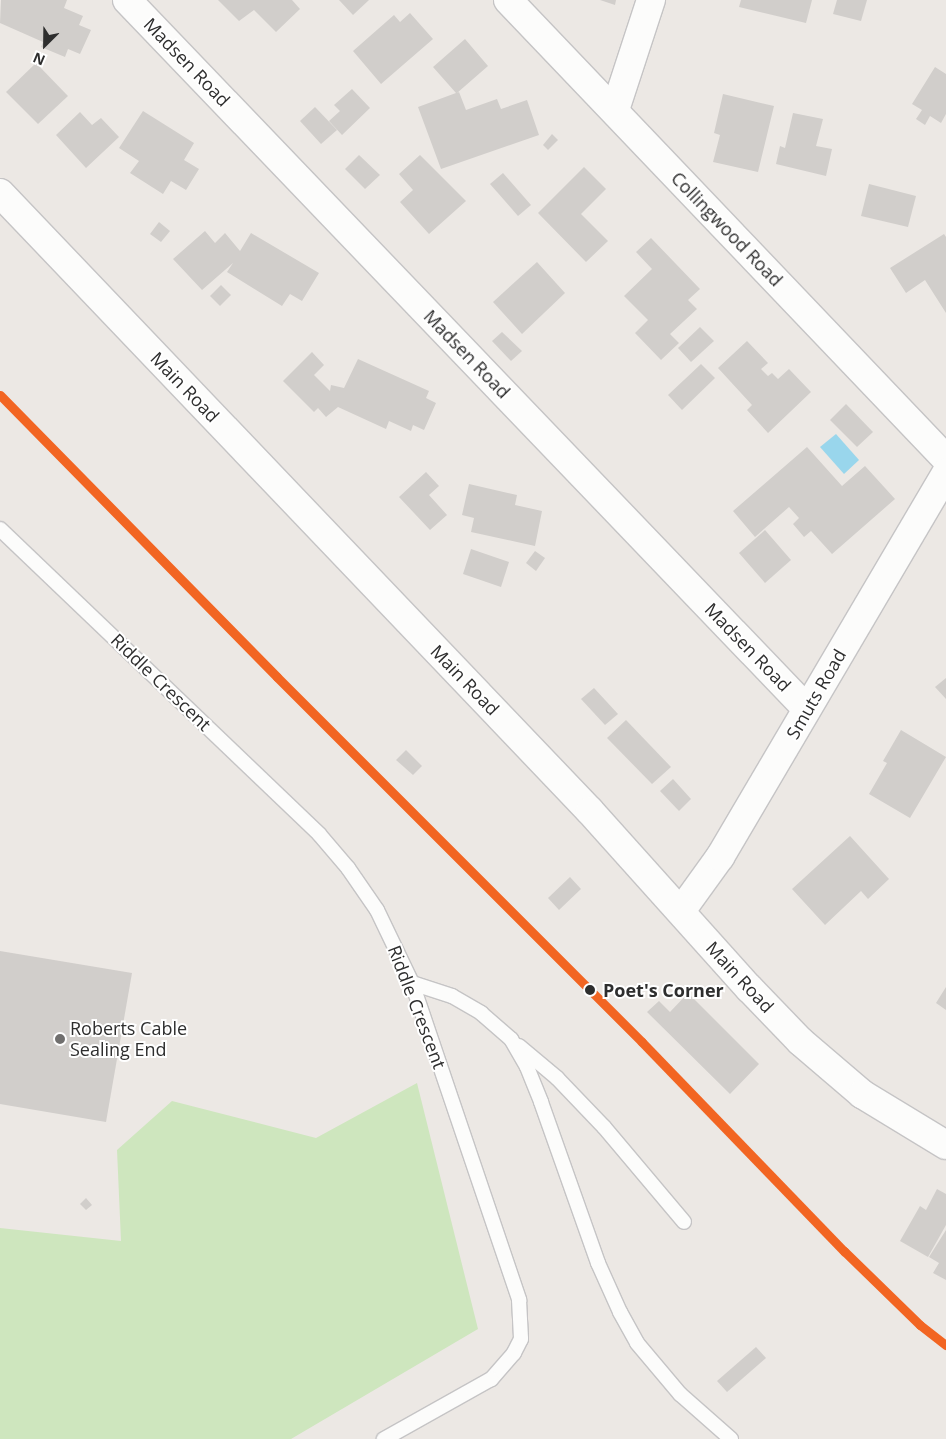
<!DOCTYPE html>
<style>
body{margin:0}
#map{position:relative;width:946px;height:1439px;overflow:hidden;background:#ece8e4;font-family:"Open Sans",sans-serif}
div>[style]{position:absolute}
.green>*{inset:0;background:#cee6be}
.water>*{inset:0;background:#99d6ec}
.building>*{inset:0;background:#d1cecb}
.roads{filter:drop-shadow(1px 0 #c5c4c5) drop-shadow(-1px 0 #c5c4c5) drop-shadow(0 1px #c5c4c5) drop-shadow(0 -1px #c5c4c5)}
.lane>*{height:14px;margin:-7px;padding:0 7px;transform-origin:7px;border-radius:7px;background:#fcfcfb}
.street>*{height:28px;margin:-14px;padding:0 14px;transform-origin:14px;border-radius:14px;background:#fcfcfb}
.secondary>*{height:28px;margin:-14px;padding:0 14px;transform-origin:14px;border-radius:14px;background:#fcfcfb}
.rail-1>*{height:9px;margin:-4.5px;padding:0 4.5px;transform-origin:4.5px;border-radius:4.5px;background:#f26522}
.dots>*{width:14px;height:14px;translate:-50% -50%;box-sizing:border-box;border:2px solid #fff;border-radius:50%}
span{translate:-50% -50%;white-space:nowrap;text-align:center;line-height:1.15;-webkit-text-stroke:4px #fff;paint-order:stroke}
.street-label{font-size:18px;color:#2e2e2e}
.stop-label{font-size:18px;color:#2e2e2e;font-weight:700}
.left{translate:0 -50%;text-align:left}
.poi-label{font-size:18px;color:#2e2e2e}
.north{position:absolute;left:20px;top:20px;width:50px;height:50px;-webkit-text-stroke:4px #fff;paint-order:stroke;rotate:203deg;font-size:14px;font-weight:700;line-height:20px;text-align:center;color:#2e2e2e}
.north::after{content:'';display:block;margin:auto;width:18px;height:22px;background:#2e2e2e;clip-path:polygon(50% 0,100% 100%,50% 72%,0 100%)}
</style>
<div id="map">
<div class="green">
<div style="clip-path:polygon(417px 1083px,478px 1329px,291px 1439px,0 1439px,0 1228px,121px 1241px,117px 1150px,172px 1101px,316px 1138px)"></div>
</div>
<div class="water">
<div style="clip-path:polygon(836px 434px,859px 460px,844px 474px,820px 447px)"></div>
</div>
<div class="building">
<div style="clip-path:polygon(1px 0,67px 0,64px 8px,83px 16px,79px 25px,91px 30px,80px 54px,68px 49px,65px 57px,41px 47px,43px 42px,0 23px)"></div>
<div style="clip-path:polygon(218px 0,292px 0,300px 9px,276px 32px,254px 10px,239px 21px)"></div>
<div style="clip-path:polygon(339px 0,369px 0,353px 15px)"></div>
<div style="clip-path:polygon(600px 0,616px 0,615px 5px)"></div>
<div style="clip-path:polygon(741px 0,812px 0,806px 23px,739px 7px)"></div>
<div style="clip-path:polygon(837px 0,867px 0,861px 21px,833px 14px)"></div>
<div style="clip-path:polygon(410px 13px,433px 39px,381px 84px,353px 51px,394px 15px,400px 22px)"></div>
<div style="clip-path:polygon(465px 39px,488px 66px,457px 93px,459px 92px,466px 110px,497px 99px,501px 109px,527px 100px,539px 135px,441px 169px,418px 107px,456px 93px,433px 67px)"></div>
<div style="clip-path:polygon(36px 63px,68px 96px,38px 124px,6px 92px)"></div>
<div style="clip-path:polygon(935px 67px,946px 74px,946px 114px,941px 123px,930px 116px,925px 125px,916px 119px,922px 110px,912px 104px)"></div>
<div style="clip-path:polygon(352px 89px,370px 108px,342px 135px,329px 121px,340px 111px,334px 105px)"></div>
<div style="clip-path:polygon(723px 94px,774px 106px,758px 172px,713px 162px,720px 135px,714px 133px)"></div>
<div style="clip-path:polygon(315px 107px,337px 130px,321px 144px,300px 121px)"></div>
<div style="clip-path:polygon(143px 111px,194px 143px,184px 160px,199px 169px,186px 190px,171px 181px,163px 194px,130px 173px,139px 161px,119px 148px)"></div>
<div style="clip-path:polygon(80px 112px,92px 125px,101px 118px,119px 137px,86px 168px,56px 135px)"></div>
<div style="clip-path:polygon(793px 113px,823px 119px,816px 146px,832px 149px,826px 176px,776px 164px,780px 146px,785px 148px)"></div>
<div style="clip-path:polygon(552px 134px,558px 140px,548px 150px,543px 145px)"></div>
<div style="clip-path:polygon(359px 155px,380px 175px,365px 189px,345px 169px)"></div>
<div style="clip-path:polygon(420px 155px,466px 201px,429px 234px,400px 202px,413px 190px,399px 174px)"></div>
<div style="clip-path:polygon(584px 167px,606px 189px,581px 214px,608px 241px,586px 262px,538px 213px)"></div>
<div style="clip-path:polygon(503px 173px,531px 205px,518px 216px,490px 184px)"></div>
<div style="clip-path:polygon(869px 184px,916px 196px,908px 227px,861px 216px)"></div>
<div style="clip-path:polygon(159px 222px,170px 231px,161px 242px,150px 234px)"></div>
<div style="clip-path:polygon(205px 231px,215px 243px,225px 233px,240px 251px,251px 233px,319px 273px,302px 301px,290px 294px,282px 306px,227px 272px,233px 263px,202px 290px,173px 259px)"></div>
<div style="clip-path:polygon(944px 234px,946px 237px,946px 313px,925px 280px,906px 293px,890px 268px)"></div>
<div style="clip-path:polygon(651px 238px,700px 289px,688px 300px,697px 309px,670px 334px,679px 343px,661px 360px,635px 333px,648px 320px,624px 296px,652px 269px,636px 252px)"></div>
<div style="clip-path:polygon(537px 262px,565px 293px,522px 334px,493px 302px)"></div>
<div style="clip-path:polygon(221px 285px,231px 295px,220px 306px,210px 296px)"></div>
<div style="clip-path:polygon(700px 327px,714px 341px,691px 362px,678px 348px)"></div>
<div style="clip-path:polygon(502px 332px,522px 351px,511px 361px,492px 341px)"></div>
<div style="clip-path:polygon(747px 341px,768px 363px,761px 369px,768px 376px,772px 373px,778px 379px,789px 369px,811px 392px,768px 433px,747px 410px,752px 405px,718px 368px)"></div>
<div style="clip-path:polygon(312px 352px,324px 365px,314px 375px,330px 391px,331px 385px,344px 388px,358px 359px,429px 391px,426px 398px,436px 403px,424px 430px,413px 425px,411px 431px,389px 421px,386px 429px,338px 407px,326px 417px,318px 408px,314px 412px,283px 381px)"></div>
<div style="clip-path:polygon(701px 364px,715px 378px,682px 410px,668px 395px)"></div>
<div style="clip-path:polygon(846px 404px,873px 432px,857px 447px,830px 420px)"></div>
<div style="clip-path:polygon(807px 447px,842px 486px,865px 466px,895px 499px,832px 554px,811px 531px,804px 537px,793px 524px,799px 518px,789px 507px,755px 537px,733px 511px)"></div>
<div style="clip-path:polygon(426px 472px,439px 486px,429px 495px,447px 515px,430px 530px,399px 497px)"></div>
<div style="clip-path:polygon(469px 484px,517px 495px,515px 505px,542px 511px,535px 546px,471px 532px,474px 518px,462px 515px)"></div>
<div style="clip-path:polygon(765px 530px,791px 560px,765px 583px,739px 553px)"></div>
<div style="clip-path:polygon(471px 549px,509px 562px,501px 587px,463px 574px)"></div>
<div style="clip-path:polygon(535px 551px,545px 558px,536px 571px,526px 563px)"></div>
<div style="clip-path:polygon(946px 678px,946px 699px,935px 687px)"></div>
<div style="clip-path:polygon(594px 688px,618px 714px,605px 725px,581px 699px)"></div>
<div style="clip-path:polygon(626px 720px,671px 767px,652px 784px,607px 738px)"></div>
<div style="clip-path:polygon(901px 730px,946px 757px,910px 818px,869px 794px,887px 763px,883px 761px)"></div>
<div style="clip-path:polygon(406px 750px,422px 766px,413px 775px,396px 760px)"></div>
<div style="clip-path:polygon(673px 779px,691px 799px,679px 811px,660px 791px)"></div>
<div style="clip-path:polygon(850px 836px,889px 879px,868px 899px,861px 891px,825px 925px,792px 889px)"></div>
<div style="clip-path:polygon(570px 877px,581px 889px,559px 910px,548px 898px)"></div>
<div style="clip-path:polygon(0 951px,132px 973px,106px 1122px,0 1104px)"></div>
<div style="clip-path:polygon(946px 987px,946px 1010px,936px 1003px)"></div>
<div style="clip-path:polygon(688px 993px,759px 1064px,730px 1094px,647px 1012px,659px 1001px,670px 1012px)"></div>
<div style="clip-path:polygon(937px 1189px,946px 1194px,946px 1225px,928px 1257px,900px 1241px,920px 1206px,926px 1210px)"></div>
<div style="clip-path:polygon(86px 1198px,92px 1205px,86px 1210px,80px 1204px)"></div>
<div style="clip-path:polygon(946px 1230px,946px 1280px,933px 1273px,939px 1263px,929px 1257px)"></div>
<div style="clip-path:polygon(756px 1347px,766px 1358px,727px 1392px,717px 1381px)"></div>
</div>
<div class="roads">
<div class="lane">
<div style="left:0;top:529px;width:441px;rotate:43.7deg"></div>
<div style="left:319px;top:834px;width:45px;rotate:49.5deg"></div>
<div style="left:348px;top:868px;width:51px;rotate:55.4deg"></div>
<div style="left:377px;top:910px;width:81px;rotate:64.4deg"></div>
<div style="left:412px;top:983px;width:335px;rotate:71.3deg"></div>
<div style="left:519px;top:1300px;width:39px;rotate:87deg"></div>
<div style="left:521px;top:1339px;width:16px;rotate:117deg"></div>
<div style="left:514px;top:1353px;width:35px;rotate:131deg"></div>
<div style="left:491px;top:1379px;width:123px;rotate:150.7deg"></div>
<div style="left:412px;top:983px;width:42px;rotate:18deg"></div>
<div style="left:452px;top:996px;width:34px;rotate:30deg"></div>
<div style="left:481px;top:1013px;width:40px;rotate:41deg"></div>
<div style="left:511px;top:1039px;width:32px;rotate:60deg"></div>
<div style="left:527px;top:1067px;width:38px;rotate:68deg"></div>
<div style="left:541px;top:1102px;width:171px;rotate:70.5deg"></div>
<div style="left:598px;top:1263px;width:54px;rotate:65.8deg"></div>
<div style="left:620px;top:1312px;width:35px;rotate:61deg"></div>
<div style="left:637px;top:1343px;width:67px;rotate:49.9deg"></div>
<div style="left:680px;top:1394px;width:68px;rotate:41.4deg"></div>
<div style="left:519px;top:1046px;width:50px;rotate:40.1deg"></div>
<div style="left:557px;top:1078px;width:68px;rotate:46.2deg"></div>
<div style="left:604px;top:1127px;width:124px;rotate:49.9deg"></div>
</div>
<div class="street">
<div style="left:127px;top:0;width:982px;rotate:46.2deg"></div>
<div style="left:508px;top:0;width:634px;rotate:46.34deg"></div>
<div style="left:615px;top:110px;width:116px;rotate:-71.9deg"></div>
<div style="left:681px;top:911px;width:67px;rotate:-54.2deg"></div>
<div style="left:720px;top:857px;width:446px;rotate:-59.5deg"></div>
</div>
<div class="secondary">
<div style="left:0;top:193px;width:854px;rotate:46.33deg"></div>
<div style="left:590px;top:811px;width:238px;rotate:48.1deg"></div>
<div style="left:749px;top:988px;width:74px;rotate:46.1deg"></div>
<div style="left:800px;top:1041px;width:82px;rotate:40.5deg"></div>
<div style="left:862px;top:1094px;width:98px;rotate:31.3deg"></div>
</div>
</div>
<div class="rail-1">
<div style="left:0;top:395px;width:395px;rotate:45.5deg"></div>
<div style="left:277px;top:677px;width:516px;rotate:45deg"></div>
<div style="left:642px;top:1042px;width:291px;rotate:46deg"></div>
<div style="left:844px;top:1251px;width:106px;rotate:44.2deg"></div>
<div style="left:920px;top:1325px;width:33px;rotate:38deg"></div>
</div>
<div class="dots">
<div style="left:590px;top:990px;background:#2e2e2e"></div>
<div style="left:60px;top:1039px;background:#706f6e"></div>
</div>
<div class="street-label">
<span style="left:187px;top:62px;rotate:46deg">Madsen Road</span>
<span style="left:727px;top:229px;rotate:46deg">Collingwood Road</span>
<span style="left:467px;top:354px;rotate:46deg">Madsen Road</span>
<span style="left:185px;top:387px;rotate:46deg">Main Road</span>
<span style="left:748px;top:647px;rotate:46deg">Madsen Road</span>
<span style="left:465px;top:680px;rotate:46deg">Main Road</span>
<span style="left:161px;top:682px;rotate:44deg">Riddle Crescent</span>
<span style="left:816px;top:694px;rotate:-60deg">Smuts Road</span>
<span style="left:740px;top:977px;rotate:47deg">Main Road</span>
<span style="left:417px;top:1007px;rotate:69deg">Riddle Crescent</span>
</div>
<div class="stop-label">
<span class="left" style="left:603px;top:990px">Poet's Corner</span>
</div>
<div class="poi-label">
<span class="left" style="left:70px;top:1039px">Roberts Cable<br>Sealing End</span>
</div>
<div class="north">N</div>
</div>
